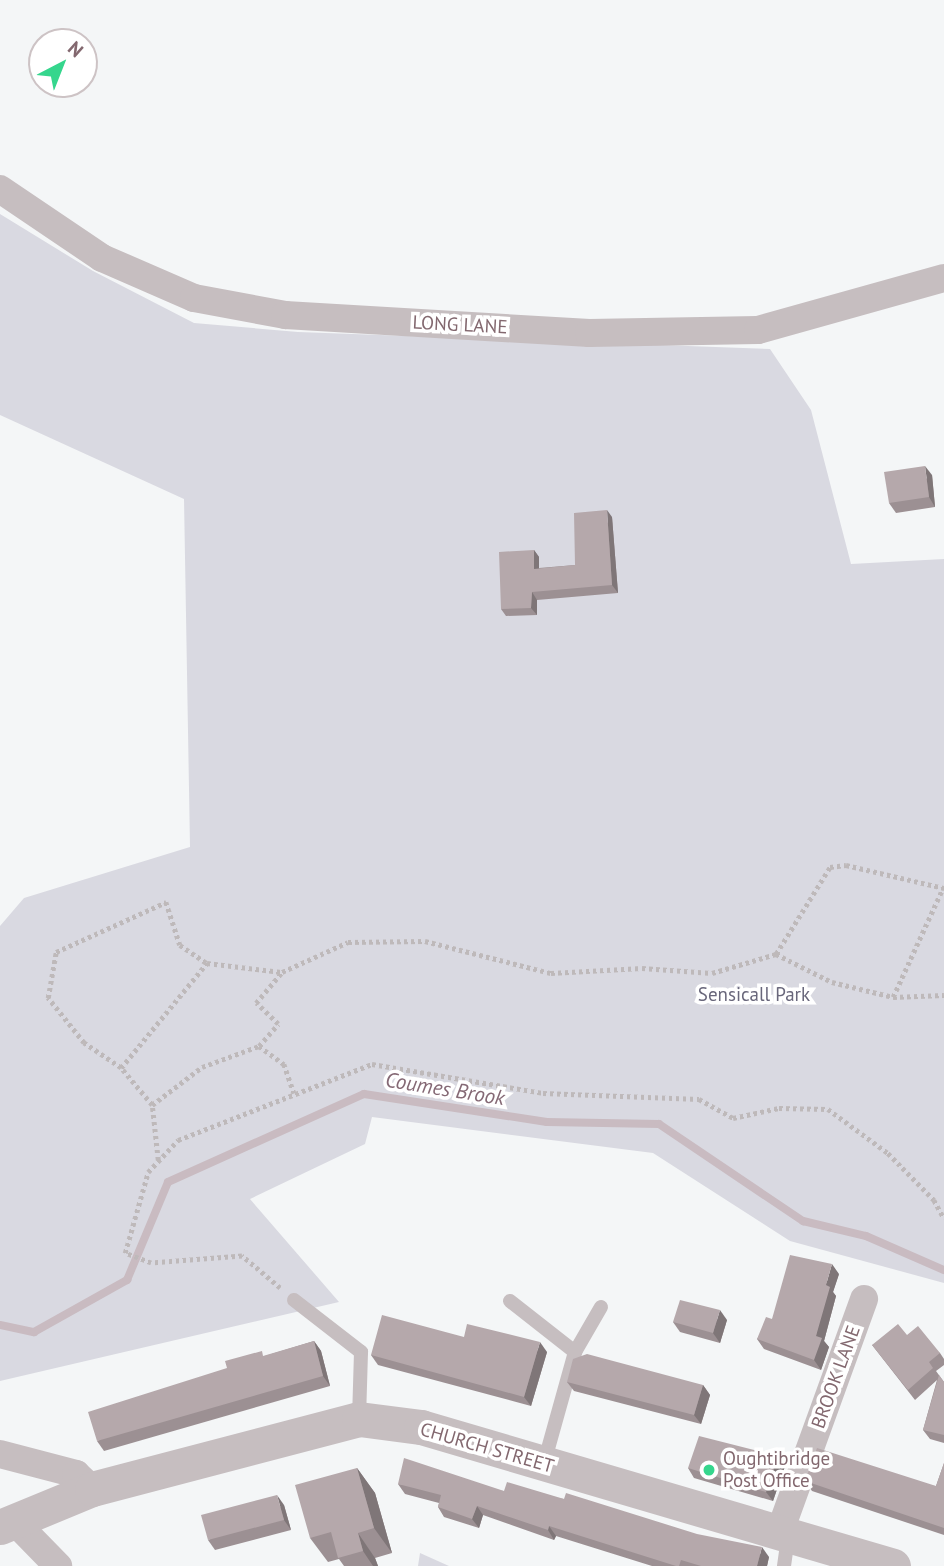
<!DOCTYPE html>
<style>
body{margin:0}
#map{position:relative;width:944px;height:1566px;overflow:hidden;background:#f4f6f7;font-family:"PT Sans",sans-serif}
div>[style]{position:absolute}
.green>*{inset:0;background:#d9d9e1}
.stream>*{height:8px;margin:-4px;padding:0 4px;transform-origin:4px;border-radius:4px;background:#c9bbc1}
.path>*{height:4.5px;margin-top:-2.25px;transform-origin:0;background:repeating-linear-gradient(90deg,#beb9ba 0 3.5px,transparent 0 7px)}
.service>*{height:14px;margin:-7px;padding:0 7px;transform-origin:7px;border-radius:7px;background:#c6bec0}
.minor>*{height:28px;margin:-14px;padding:0 14px;transform-origin:14px;border-radius:14px;background:#c6bec0}
.tertiary>*{height:35px;margin:-17.5px;padding:0 17.5px;transform-origin:17.5px;border-radius:17.5px;background:#c6bec0}
.wall>*{inset:0;background:#9c9093}
.shaded-wall>*{inset:0;background:#7f7678}
.building>*{inset:0;background:#b5a8ab}
.dots>*{width:19px;height:19px;translate:-50% -50%;box-sizing:border-box;border:4px solid #fff;border-radius:50%}
span{translate:-50% -50%;white-space:nowrap;text-align:center;line-height:1.15;-webkit-text-stroke:7px #fff;paint-order:stroke}
.street-label{font-size:19px;color:#83686f}
.park-label{font-size:19px;color:#69677b}
.poi-label{font-size:19px;color:#83686f}
.left{translate:0 -50%;text-align:left}
.water-label{font-size:21px;color:#856975;font-style:italic}
.north{position:absolute;left:28px;top:28px;width:70px;height:70px;box-sizing:border-box;background:#fff;border:2px solid #cdc3c5;border-radius:50%;rotate:42deg;font-size:19px;font-weight:700;line-height:28px;text-align:center;color:#83686f}
.north::after{content:'';display:block;margin:auto;width:24px;height:32px;background:#35d68d;clip-path:polygon(50% 0,100% 100%,50% 72%,0 100%)}
</style>
<div id="map">
<div class="green">
<div style="clip-path:polygon(0 214px,93px 271px,194px 323px,298px 332px,770px 349px,811px 410px,851px 564px,944px 559px,944px 1283px,790px 1241px,653px 1153px,372px 1117px,365px 1144px,250px 1199px,339px 1302px,0 1381px,0 926px,24px 898px,190px 847px,184px 499px,0 415px)"></div>
<div style="clip-path:polygon(420px 1553px,449px 1566px,418px 1566px)"></div>
</div>
<div class="stream">
<div style="left:0;top:1325px;width:35px;rotate:12deg"></div>
<div style="left:34px;top:1332px;width:107px;rotate:-29.2deg"></div>
<div style="left:127px;top:1280px;width:106px;rotate:-67.3deg"></div>
<div style="left:168px;top:1182px;width:215px;rotate:-24.2deg"></div>
<div style="left:364px;top:1094px;width:185px;rotate:8.7deg"></div>
<div style="left:547px;top:1122px;width:112px;rotate:1deg"></div>
<div style="left:659px;top:1124px;width:174px;rotate:34deg"></div>
<div style="left:803px;top:1221px;width:65px;rotate:13.4deg"></div>
<div style="left:866px;top:1236px;width:85px;rotate:23.6deg"></div>
</div>
<div class="path">
<div style="left:776px;top:954px;width:63px;rotate:26.6deg"></div>
<div style="left:832px;top:982px;width:63px;rotate:13.8deg"></div>
<div style="left:893px;top:997px;width:51px;rotate:-2.2deg"></div>
<div style="left:893px;top:997px;width:120px;rotate:-65.4deg"></div>
<div style="left:259px;top:1046px;width:29px;rotate:-49deg"></div>
<div style="left:278px;top:1024px;width:30px;rotate:-136deg"></div>
<div style="left:256px;top:1003px;width:40px;rotate:-50deg"></div>
<div style="left:282px;top:972px;width:72px;rotate:-24.4deg"></div>
<div style="left:348px;top:942px;width:77px;rotate:-0.7deg"></div>
<div style="left:425px;top:941px;width:130px;rotate:14.3deg"></div>
<div style="left:551px;top:973px;width:91px;rotate:-3.1deg"></div>
<div style="left:642px;top:968px;width:70px;rotate:4.1deg"></div>
<div style="left:712px;top:973px;width:67px;rotate:-16.5deg"></div>
<div style="left:776px;top:954px;width:102px;rotate:-58.2deg"></div>
<div style="left:830px;top:867px;width:16px;rotate:-7deg"></div>
<div style="left:846px;top:865px;width:101px;rotate:13.2deg"></div>
<div style="left:121px;top:1068px;width:136px;rotate:-50.7deg"></div>
<div style="left:152px;top:1105px;width:63px;rotate:-37.2deg"></div>
<div style="left:202px;top:1067px;width:61px;rotate:-20.2deg"></div>
<div style="left:259px;top:1046px;width:31px;rotate:36deg"></div>
<div style="left:284px;top:1064px;width:31px;rotate:71deg"></div>
<div style="left:158px;top:1160px;width:55px;rotate:-96.2deg"></div>
<div style="left:152px;top:1105px;width:48px;rotate:-130deg"></div>
<div style="left:121px;top:1068px;width:45px;rotate:-146deg"></div>
<div style="left:84px;top:1043px;width:58px;rotate:-128.7deg"></div>
<div style="left:48px;top:998px;width:47px;rotate:-80.1deg"></div>
<div style="left:56px;top:952px;width:121px;rotate:-24.4deg"></div>
<div style="left:166px;top:902px;width:45px;rotate:72deg"></div>
<div style="left:180px;top:945px;width:32px;rotate:34deg"></div>
<div style="left:207px;top:963px;width:75px;rotate:6.9deg"></div>
<div style="left:280px;top:1288px;width:50px;rotate:-139.9deg"></div>
<div style="left:242px;top:1256px;width:91px;rotate:175.6deg"></div>
<div style="left:151px;top:1263px;width:28px;rotate:-159deg"></div>
<div style="left:125px;top:1253px;width:84px;rotate:-74.1deg"></div>
<div style="left:148px;top:1172px;width:44px;rotate:-46.8deg"></div>
<div style="left:178px;top:1140px;width:208px;rotate:-21.4deg"></div>
<div style="left:372px;top:1064px;width:173px;rotate:9.6deg"></div>
<div style="left:543px;top:1093px;width:156px;rotate:2.2deg"></div>
<div style="left:699px;top:1099px;width:39px;rotate:29deg"></div>
<div style="left:733px;top:1118px;width:47px;rotate:-12.3deg"></div>
<div style="left:779px;top:1108px;width:49px;rotate:1.2deg"></div>
<div style="left:828px;top:1109px;width:74px;rotate:36.3deg"></div>
<div style="left:888px;top:1153px;width:66px;rotate:45.6deg"></div>
<div style="left:934px;top:1200px;width:21px;rotate:61deg"></div>
</div>
<div class="service">
<div style="left:294px;top:1300px;width:85px;rotate:37.8deg"></div>
<div style="left:361px;top:1352px;width:66px;rotate:91.7deg"></div>
<div style="left:510px;top:1301px;width:83px;rotate:38.1deg"></div>
<div style="left:575px;top:1352px;width:115px;rotate:105.6deg"></div>
<div style="left:575px;top:1352px;width:52px;rotate:-60deg"></div>
<div style="left:784px;top:1566px;width:29px;rotate:-82deg"></div>
</div>
<div class="minor">
<div style="left:0;top:189px;width:123px;rotate:34.1deg"></div>
<div style="left:102px;top:258px;width:100px;rotate:23.5deg"></div>
<div style="left:194px;top:298px;width:93px;rotate:10.6deg"></div>
<div style="left:285px;top:315px;width:305px;rotate:3.4deg"></div>
<div style="left:589px;top:333px;width:169px;rotate:-1deg"></div>
<div style="left:758px;top:330px;width:193px;rotate:-15.6deg"></div>
<div style="left:0;top:1454px;width:79px;rotate:14.7deg"></div>
<div style="left:76px;top:1474px;width:22px;rotate:43deg"></div>
<div style="left:15px;top:1522px;width:62px;rotate:45.7deg"></div>
<div style="left:779px;top:1534px;width:250px;rotate:-70.1deg"></div>
</div>
<div class="tertiary">
<div style="left:0;top:1527px;width:100px;rotate:-22.4deg"></div>
<div style="left:92px;top:1489px;width:276px;rotate:-14.7deg"></div>
<div style="left:359px;top:1419px;width:63px;rotate:7.4deg"></div>
<div style="left:421px;top:1427px;width:492px;rotate:16.4deg"></div>
</div>
<div class="wall">
<div style="clip-path:polygon(932px 475px,935px 507px,896px 513px,889px 503px)"></div>
<div style="clip-path:polygon(612px 517px,618px 593px,537px 600px,537px 615px,506px 616px,501px 609px,534px 550px,539px 557px,539px 568px,575px 565px)"></div>
<div style="clip-path:polygon(839px 1274px,833px 1292px,836px 1296px,824px 1341px,829px 1347px,821px 1370px,764px 1349px,757px 1339px,772px 1319px)"></div>
<div style="clip-path:polygon(727px 1320px,720px 1343px,680px 1332px,673px 1322px)"></div>
<div style="clip-path:polygon(907px 1335px,940px 1353px,944px 1359px,944px 1365px,936px 1371px,944px 1382px,944px 1443px,930px 1439px,923px 1430px,937px 1380px,915px 1400px,872px 1345px)"></div>
<div style="clip-path:polygon(464px 1337px,547px 1352px,531px 1406px,378px 1365px,371px 1355px)"></div>
<div style="clip-path:polygon(314px 1341px,321px 1351px,330px 1386px,104px 1451px,97px 1441px,265px 1356px)"></div>
<div style="clip-path:polygon(567px 1382px,703px 1385px,710px 1395px,701px 1424px,574px 1391px)"></div>
<div style="clip-path:polygon(944px 1463px,944px 1535px,812px 1491px,805px 1481px,936px 1486px)"></div>
<div style="clip-path:polygon(785px 1466px,773px 1501px,694px 1478px,688px 1468px)"></div>
<div style="clip-path:polygon(357px 1468px,375px 1493px,392px 1553px,375px 1558px,378px 1566px,344px 1566px,339px 1559px,328px 1562px,310px 1538px)"></div>
<div style="clip-path:polygon(398px 1484px,504px 1491px,564px 1499px,769px 1557px,767px 1566px,652px 1566px,556px 1536px,554px 1540px,483px 1515px,479px 1528px,444px 1517px,438px 1507px,439px 1503px,405px 1494px)"></div>
<div style="clip-path:polygon(284px 1505px,291px 1530px,215px 1550px,208px 1540px)"></div>
</div>
<div class="shaded-wall">
<div style="clip-path:polygon(925px 466px,932px 475px,935px 507px,929px 497px)"></div>
<div style="clip-path:polygon(607px 510px,612px 517px,618px 593px,612px 585px)"></div>
<div style="clip-path:polygon(534px 550px,539px 557px,539px 576px,534px 569px)"></div>
<div style="clip-path:polygon(532px 592px,537px 600px,537px 615px,531px 608px)"></div>
<div style="clip-path:polygon(832px 1264px,839px 1274px,833px 1292px,836px 1296px,824px 1341px,829px 1347px,821px 1370px,814px 1360px,816px 1336px,826px 1285px)"></div>
<div style="clip-path:polygon(720px 1310px,727px 1320px,720px 1343px,713px 1333px)"></div>
<div style="clip-path:polygon(314px 1341px,321px 1351px,330px 1386px,323px 1376px)"></div>
<div style="clip-path:polygon(540px 1342px,547px 1352px,531px 1406px,524px 1397px)"></div>
<div style="clip-path:polygon(703px 1385px,710px 1395px,701px 1424px,694px 1415px)"></div>
<div style="clip-path:polygon(778px 1456px,785px 1466px,773px 1501px,766px 1492px)"></div>
<div style="clip-path:polygon(357px 1468px,375px 1493px,392px 1553px,374px 1528px)"></div>
<div style="clip-path:polygon(277px 1495px,284px 1505px,291px 1530px,284px 1520px)"></div>
<div style="clip-path:polygon(477px 1506px,483px 1515px,479px 1528px,472px 1519px)"></div>
<div style="clip-path:polygon(549px 1526px,556px 1536px,554px 1540px,548px 1530px)"></div>
<div style="clip-path:polygon(358px 1533px,375px 1558px,378px 1566px,373px 1566px,363px 1551px)"></div>
<div style="clip-path:polygon(762px 1547px,769px 1557px,767px 1566px,757px 1566px)"></div>
</div>
<div class="building">
<div style="clip-path:polygon(925px 466px,929px 497px,889px 503px,884px 472px)"></div>
<div style="clip-path:polygon(607px 510px,612px 585px,532px 592px,531px 608px,501px 609px,499px 552px,534px 550px,534px 569px,575px 565px,574px 513px)"></div>
<div style="clip-path:polygon(790px 1255px,832px 1264px,826px 1285px,830px 1287px,816px 1336px,822px 1338px,814px 1360px,757px 1339px,766px 1317px,772px 1319px)"></div>
<div style="clip-path:polygon(680px 1300px,720px 1310px,713px 1333px,673px 1322px)"></div>
<div style="clip-path:polygon(382px 1315px,464px 1337px,467px 1324px,540px 1342px,524px 1397px,371px 1355px)"></div>
<div style="clip-path:polygon(898px 1324px,907px 1335px,918px 1326px,940px 1353px,929px 1362px,933px 1368px,908px 1390px,872px 1345px)"></div>
<div style="clip-path:polygon(314px 1341px,323px 1376px,97px 1441px,88px 1412px,227px 1368px,225px 1361px,262px 1351px,263px 1356px)"></div>
<div style="clip-path:polygon(587px 1354px,703px 1385px,694px 1415px,567px 1382px,573px 1359px)"></div>
<div style="clip-path:polygon(939px 1375px,944px 1382px,944px 1435px,923px 1430px)"></div>
<div style="clip-path:polygon(699px 1436px,778px 1456px,766px 1492px,688px 1468px)"></div>
<div style="clip-path:polygon(817px 1448px,936px 1486px,944px 1463px,944px 1528px,805px 1481px)"></div>
<div style="clip-path:polygon(404px 1458px,504px 1491px,507px 1482px,564px 1499px,566px 1493px,697px 1534px,762px 1547px,757px 1566px,701px 1566px,681px 1560px,679px 1566px,676px 1566px,549px 1526px,548px 1530px,477px 1506px,472px 1519px,438px 1507px,441px 1495px,398px 1484px)"></div>
<div style="clip-path:polygon(357px 1468px,374px 1528px,358px 1533px,363px 1551px,338px 1558px,331px 1532px,310px 1538px,295px 1485px)"></div>
<div style="clip-path:polygon(277px 1495px,284px 1520px,208px 1540px,201px 1515px)"></div>
</div>
<div class="dots">
<div style="left:709px;top:1470px;background:#35d68d"></div>
</div>
<div class="street-label">
<span style="left:460px;top:325px;rotate:3deg">LONG LANE</span>
<span style="left:836px;top:1377px;rotate:-70deg">BROOK LANE</span>
<span style="left:487px;top:1448px;rotate:16deg">CHURCH STREET</span>
</div>
<div class="park-label">
<span style="left:754px;top:995px">Sensicall Park</span>
</div>
<div class="poi-label">
<span class="left" style="left:723px;top:1470px">Oughtibridge<br>Post Office</span>
</div>
<div class="water-label">
<span style="left:445px;top:1089px;rotate:9deg">Coumes Brook</span>
</div>
<div class="north">N</div>
</div>
